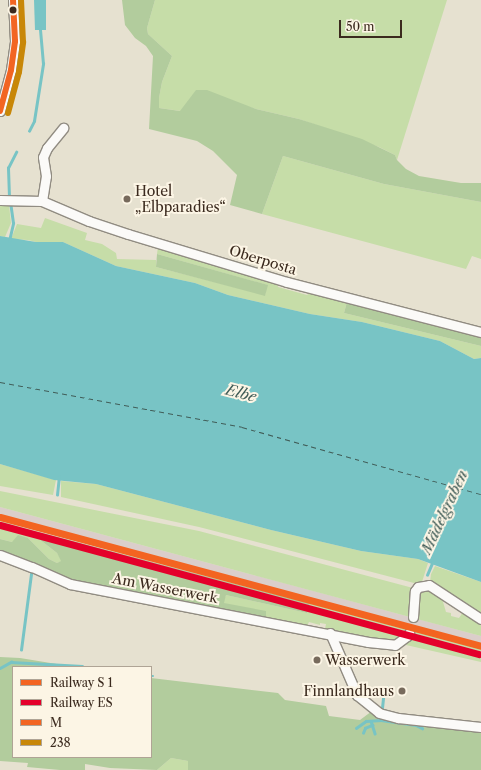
<!DOCTYPE html>
<meta charset="utf-8">
<style>
body{margin:0}
#map{position:relative;width:481px;height:770px;overflow:hidden;background:#e6e1d0;font-family:"Libre Caslon Text",serif}
div>[style]{position:absolute}
.industrial>*{inset:0;background:#dbceca}
.green>*{inset:0;background:#c6dda8}
.forest>*{inset:0;background:#b2cc9d}
.water>*{inset:0;background:#78c4c5}
.stream>*{height:2.5px;margin:-1.25px;padding:0 1.25px;transform-origin:1.25px;border-radius:1.25px;background:#78c4c5}
.ferry>*{height:1px;margin-top:-0.5px;transform-origin:0;background:repeating-linear-gradient(90deg,#405c57 0 5px,transparent 0 9px)}
.street-tunnel>*{height:9px;margin-top:-4.5px;transform-origin:0;background:repeating-linear-gradient(90deg,#c4bcac 0 9px,transparent 0 13.5px)}
.roads{filter:drop-shadow(1px 0 #918c82) drop-shadow(-1px 0 #918c82) drop-shadow(0 1px #918c82) drop-shadow(0 -1px #918c82)}
.street>*{height:9px;margin:-4.5px;padding:0 4.5px;transform-origin:4.5px;border-radius:4.5px;background:#fbfaf8}
.bus-1>*{height:6px;margin:-3px;padding:0 3px;transform-origin:3px;border-radius:3px;background:#f26522}
.bus-2>*{height:6px;margin:-3px;padding:0 3px;transform-origin:3px;border-radius:3px;background:#c88708}
.rail-1>*{height:7px;margin:-3.5px;padding:0 3.5px;transform-origin:3.5px;border-radius:3.5px;background:#f36421}
.rail-2>*{height:7px;margin:-3.5px;padding:0 3.5px;transform-origin:3.5px;border-radius:3.5px;background:#e4002b}
.dots>*{width:11px;height:11px;translate:-50% -50%;box-sizing:border-box;border:2px solid #fcf5e5;border-radius:50%}
span{translate:-50% -50%;white-space:nowrap;text-align:center;line-height:1.15;-webkit-text-stroke:4px #fcf5e5;paint-order:stroke}
.poi-label{font-size:14px;color:#3b2a1e}
.left{translate:0 -50%;text-align:left}
.right{translate:-100% -50%;text-align:right}
.street-label{font-size:14px;color:#3b2a1e}
.water-label{font-size:15px;color:#405c57;font-style:italic}
.legend{position:absolute;left:12px;top:666px;width:140px;height:92px;box-sizing:border-box;background:#fcf5e5;border:1px solid #afa495;margin:0;padding:5px 7px;list-style:none;font-size:12px;color:#3b2a1e}
.legend li{display:flex;align-items:center;gap:8px;height:20px}
.legend b{width:20px;border:1px solid #afa495}
.scale{position:absolute;left:339px;top:20px;width:63px;height:18px;box-sizing:border-box;border:2px solid #3b2a1e;border-top:0;padding-left:5px;font-size:12px;line-height:14px;white-space:nowrap;color:#3b2a1e;-webkit-text-stroke:3px #fcf5e5;paint-order:stroke}
</style>
<div id="map">
<div class="industrial">
<div style="clip-path:polygon(0 507px,481px 636px,481px 648px,0 521px)"></div>
</div>
<div class="green">
<div style="clip-path:polygon(155px 0,447px 0,397px 160px,395px 155px,379px 147px,299px 119px,256px 109px,196px 91px,181px 111px,159px 108px,159px 98px,162px 82px,172px 56px,148px 34px,147px 28px)"></div>
<div style="clip-path:polygon(283px 156px,384px 184px,481px 202px,481px 259px,472px 256px,466px 269px,262px 214px)"></div>
<div style="clip-path:polygon(9px 205px,11px 223px,5px 237px,0 236px,0 206px)"></div>
<div style="clip-path:polygon(45px 218px,87px 233px,85px 240px,102px 244px,116px 253px,117px 259px,156px 260px,156px 267px,265px 295px,267px 285px,157px 254px,158px 247px,277px 283px,278px 287px,307px 295px,310px 293px,347px 302px,344px 313px,481px 346px,481px 358px,474px 359px,440px 341px,362px 322px,310px 314px,228px 295px,195px 283px,116px 266px,63px 242px,36px 242px,28px 240px,11px 239px,17px 224px,41px 228px)"></div>
<div style="clip-path:polygon(0 464px,56px 480px,53px 495px,0 486px)"></div>
<div style="clip-path:polygon(61px 481px,96px 484px,271px 530px,361px 551px,418px 559px,428px 563px,422px 582px,414px 583px,199px 527px,61px 497px)"></div>
<div style="clip-path:polygon(0 491px,199px 531px,413px 588px,409px 601px,410px 617px,0 507px)"></div>
<div style="clip-path:polygon(0 521px,39px 532px,39px 539px,57px 553px,62px 561px,57px 563px,49px 559px,28px 538px,12px 542px,0 539px)"></div>
<div style="clip-path:polygon(435px 566px,481px 582px,481px 615px,436px 584px,430px 582px,431px 574px)"></div>
<div style="clip-path:polygon(425px 589px,430px 589px,441px 595px,446px 612px,451px 613px,451px 616px,459px 618px,463px 612px,475px 619px,481px 625px,481px 636px,417px 619px,416px 607px,419px 592px)"></div>
<div style="clip-path:polygon(226px 595px,307px 613px,310px 603px,406px 628px,400px 637px,388px 641px,325px 629px,326px 624px,320px 623px,320px 625px,309px 622px,307px 626px,266px 618px,223px 603px)"></div>
<div style="clip-path:polygon(415px 630px,481px 648px,481px 662px,406px 645px)"></div>
<div style="clip-path:polygon(171px 758px,188px 761px,188px 770px,157px 770px)"></div>
</div>
<div class="forest">
<div style="clip-path:polygon(122px 0,155px 0,147px 28px,148px 34px,172px 56px,162px 82px,159px 98px,159px 108px,180px 111px,196px 90px,207px 90px,256px 109px,299px 119px,362px 139px,395px 155px,397px 160px,406px 169px,419px 176px,461px 183px,481px 183px,481px 202px,384px 184px,283px 156px,262px 214px,230px 205px,237px 175px,213px 151px,197px 141px,149px 129px,153px 56px,146px 46px,135px 38px,125px 25px)"></div>
<div style="clip-path:polygon(157px 254px,268px 285px,265px 296px,156px 267px)"></div>
<div style="clip-path:polygon(347px 302px,481px 335px,481px 346px,344px 313px)"></div>
<div style="clip-path:polygon(39px 532px,243px 586px,310px 603px,307px 613px,226px 595px,224px 603px,266px 611px,266px 618px,71px 581px,0 551px,0 539px,12px 542px,18px 535px,28px 538px,49px 559px,57px 563px,61px 561px,57px 553px,39px 539px)"></div>
<div style="clip-path:polygon(0 657px,20px 658px,75px 667px,13px 667px,13px 757px,151px 757px,151px 678px,278px 693px,285px 700px,326px 706px,329px 716px,360px 720px,372px 711px,481px 730px,481px 770px,188px 770px,188px 761px,171px 758px,157px 770px,110px 768px,85px 764px,85px 770px,60px 770px,27px 767px,28px 763px,0 761px)"></div>
</div>
<div class="water">
<div style="clip-path:polygon(34px 0,46px 0,46px 30px,35px 30px)"></div>
<div style="clip-path:polygon(0 236px,36px 242px,63px 242px,116px 266px,195px 283px,228px 295px,310px 314px,362px 322px,440px 341px,474px 359px,481px 358px,481px 582px,418px 559px,361px 551px,271px 530px,96px 484px,54px 480px,0 464px)"></div>
</div>
<div class="stream">
<div style="left:29px;top:131px;width:11px;rotate:-63deg"></div>
<div style="left:34px;top:121px;width:58px;rotate:-81deg"></div>
<div style="left:43px;top:64px;width:36px;rotate:-95deg"></div>
<div style="left:9px;top:197px;width:29px;rotate:-92deg"></div>
<div style="left:8px;top:168px;width:18px;rotate:-63deg"></div>
<div style="left:9px;top:241px;width:18px;rotate:-77deg"></div>
<div style="left:13px;top:223px;width:21px;rotate:-98deg"></div>
<div style="left:57px;top:495px;width:18px;rotate:-84deg"></div>
<div style="left:427px;top:575px;width:13px;rotate:-67deg"></div>
<div style="left:21px;top:650px;width:77px;rotate:-82.5deg"></div>
<div style="left:0;top:668px;width:13px;rotate:-29deg"></div>
<div style="left:11px;top:662px;width:71px;rotate:3.2deg"></div>
<div style="left:151px;top:676px;width:2px"></div>
<div style="left:382px;top:708px;width:18px;rotate:-84deg"></div>
<div style="left:384px;top:690px;width:4px;rotate:-45deg"></div>
<div style="left:371px;top:721px;width:13px;rotate:72deg"></div>
<div style="left:356px;top:728px;width:12px;rotate:-35deg"></div>
<div style="left:366px;top:721px;width:15px;rotate:-4deg"></div>
<div style="left:381px;top:720px;width:35px;rotate:8deg"></div>
<div style="left:416px;top:725px;width:7px;rotate:27deg"></div>
<div style="left:363px;top:733px;width:5px;rotate:-68deg"></div>
<div style="left:365px;top:728px;width:8px;rotate:-23deg"></div>
</div>
<div class="ferry">
<div style="left:0;top:382px;width:246px;rotate:10.5deg"></div>
<div style="left:242px;top:427px;width:248px;rotate:15.7deg"></div>
</div>
<div class="street-tunnel">
<div style="left:409px;top:633px;width:16px;rotate:-76deg"></div>
</div>
<div class="roads">
<div class="street">
<div style="left:0;top:111px;width:42px;rotate:-75deg"></div>
<div style="left:11px;top:70px;width:29px;rotate:-82deg"></div>
<div style="left:15px;top:41px;width:41px;rotate:-92.8deg"></div>
<div style="left:0;top:200px;width:42px;rotate:1.4deg"></div>
<div style="left:42px;top:201px;width:51px;rotate:23.1deg"></div>
<div style="left:89px;top:221px;width:41px;rotate:18.4deg"></div>
<div style="left:128px;top:234px;width:166px;rotate:16.8deg"></div>
<div style="left:287px;top:282px;width:200px;rotate:14.5deg"></div>
<div style="left:42px;top:201px;width:25px;rotate:-81deg"></div>
<div style="left:46px;top:176px;width:19px;rotate:-99deg"></div>
<div style="left:43px;top:157px;width:10px;rotate:-66deg"></div>
<div style="left:47px;top:148px;width:26px;rotate:-51deg"></div>
<div style="left:0;top:555px;width:34px;rotate:21deg"></div>
<div style="left:32px;top:567px;width:42px;rotate:24.1deg"></div>
<div style="left:70px;top:584px;width:304px;rotate:11deg"></div>
<div style="left:368px;top:642px;width:27px;rotate:6deg"></div>
<div style="left:395px;top:645px;width:15px;rotate:-37deg"></div>
<div style="left:407px;top:636px;width:4px;rotate:-56deg"></div>
<div style="left:413px;top:617px;width:26px;rotate:-86deg"></div>
<div style="left:415px;top:591px;width:5px;rotate:-53deg"></div>
<div style="left:418px;top:587px;width:11px;rotate:-10deg"></div>
<div style="left:429px;top:585px;width:62px;rotate:33.2deg"></div>
<div style="left:330px;top:633px;width:68px;rotate:66.5deg"></div>
<div style="left:357px;top:695px;width:28px;rotate:39deg"></div>
<div style="left:379px;top:713px;width:20px;rotate:15deg"></div>
<div style="left:398px;top:718px;width:83px;rotate:6.2deg"></div>
</div>
</div>
<div class="bus-1">
<div style="left:0;top:111px;width:42px;rotate:-75deg"></div>
<div style="left:11px;top:70px;width:29px;rotate:-82deg"></div>
<div style="left:15px;top:41px;width:41px;rotate:-92.8deg"></div>
</div>
<div class="bus-2">
<div style="left:8px;top:113px;width:42px;rotate:-75deg"></div>
<div style="left:19px;top:72px;width:30px;rotate:-82deg"></div>
<div style="left:23px;top:42px;width:42px;rotate:-92.7deg"></div>
</div>
<div class="rail-1">
<div style="left:0;top:517px;width:498px;rotate:15deg"></div>
</div>
<div class="rail-2">
<div style="left:0;top:525px;width:496px;rotate:15.1deg"></div>
</div>
<div class="dots">
<div style="left:13px;top:10px;background:#3b2a1e"></div>
<div style="left:127px;top:199px;background:#776a5c"></div>
<div style="left:317px;top:660px;background:#776a5c"></div>
<div style="left:402px;top:691px;background:#776a5c"></div>
</div>
<div class="poi-label">
<span class="left" style="left:135px;top:199px">Hotel<br>„Elbparadies“</span>
<span class="left" style="left:325px;top:660px">Wasserwerk</span>
<span class="right" style="left:394px;top:691px">Finnlandhaus</span>
</div>
<div class="street-label">
<span style="left:263px;top:260px;rotate:17deg">Oberposta</span>
<span style="left:165px;top:588px;rotate:11deg">Am Wasserwerk</span>
</div>
<div class="water-label">
<span style="left:241px;top:393px;rotate:15deg">Elbe</span>
<span style="left:444px;top:512px;rotate:-65deg">Mädelgraben</span>
</div>
<ul class="legend">
<li><b style="height:5px;background:#f36421"></b>Railway S 1</li>
<li><b style="height:5px;background:#e4002b"></b>Railway ES</li>
<li><b style="height:5px;background:#f26522"></b>M</li>
<li><b style="height:5px;background:#c88708"></b>238</li>
</ul>
<div class="scale">50 m</div>
</div>
